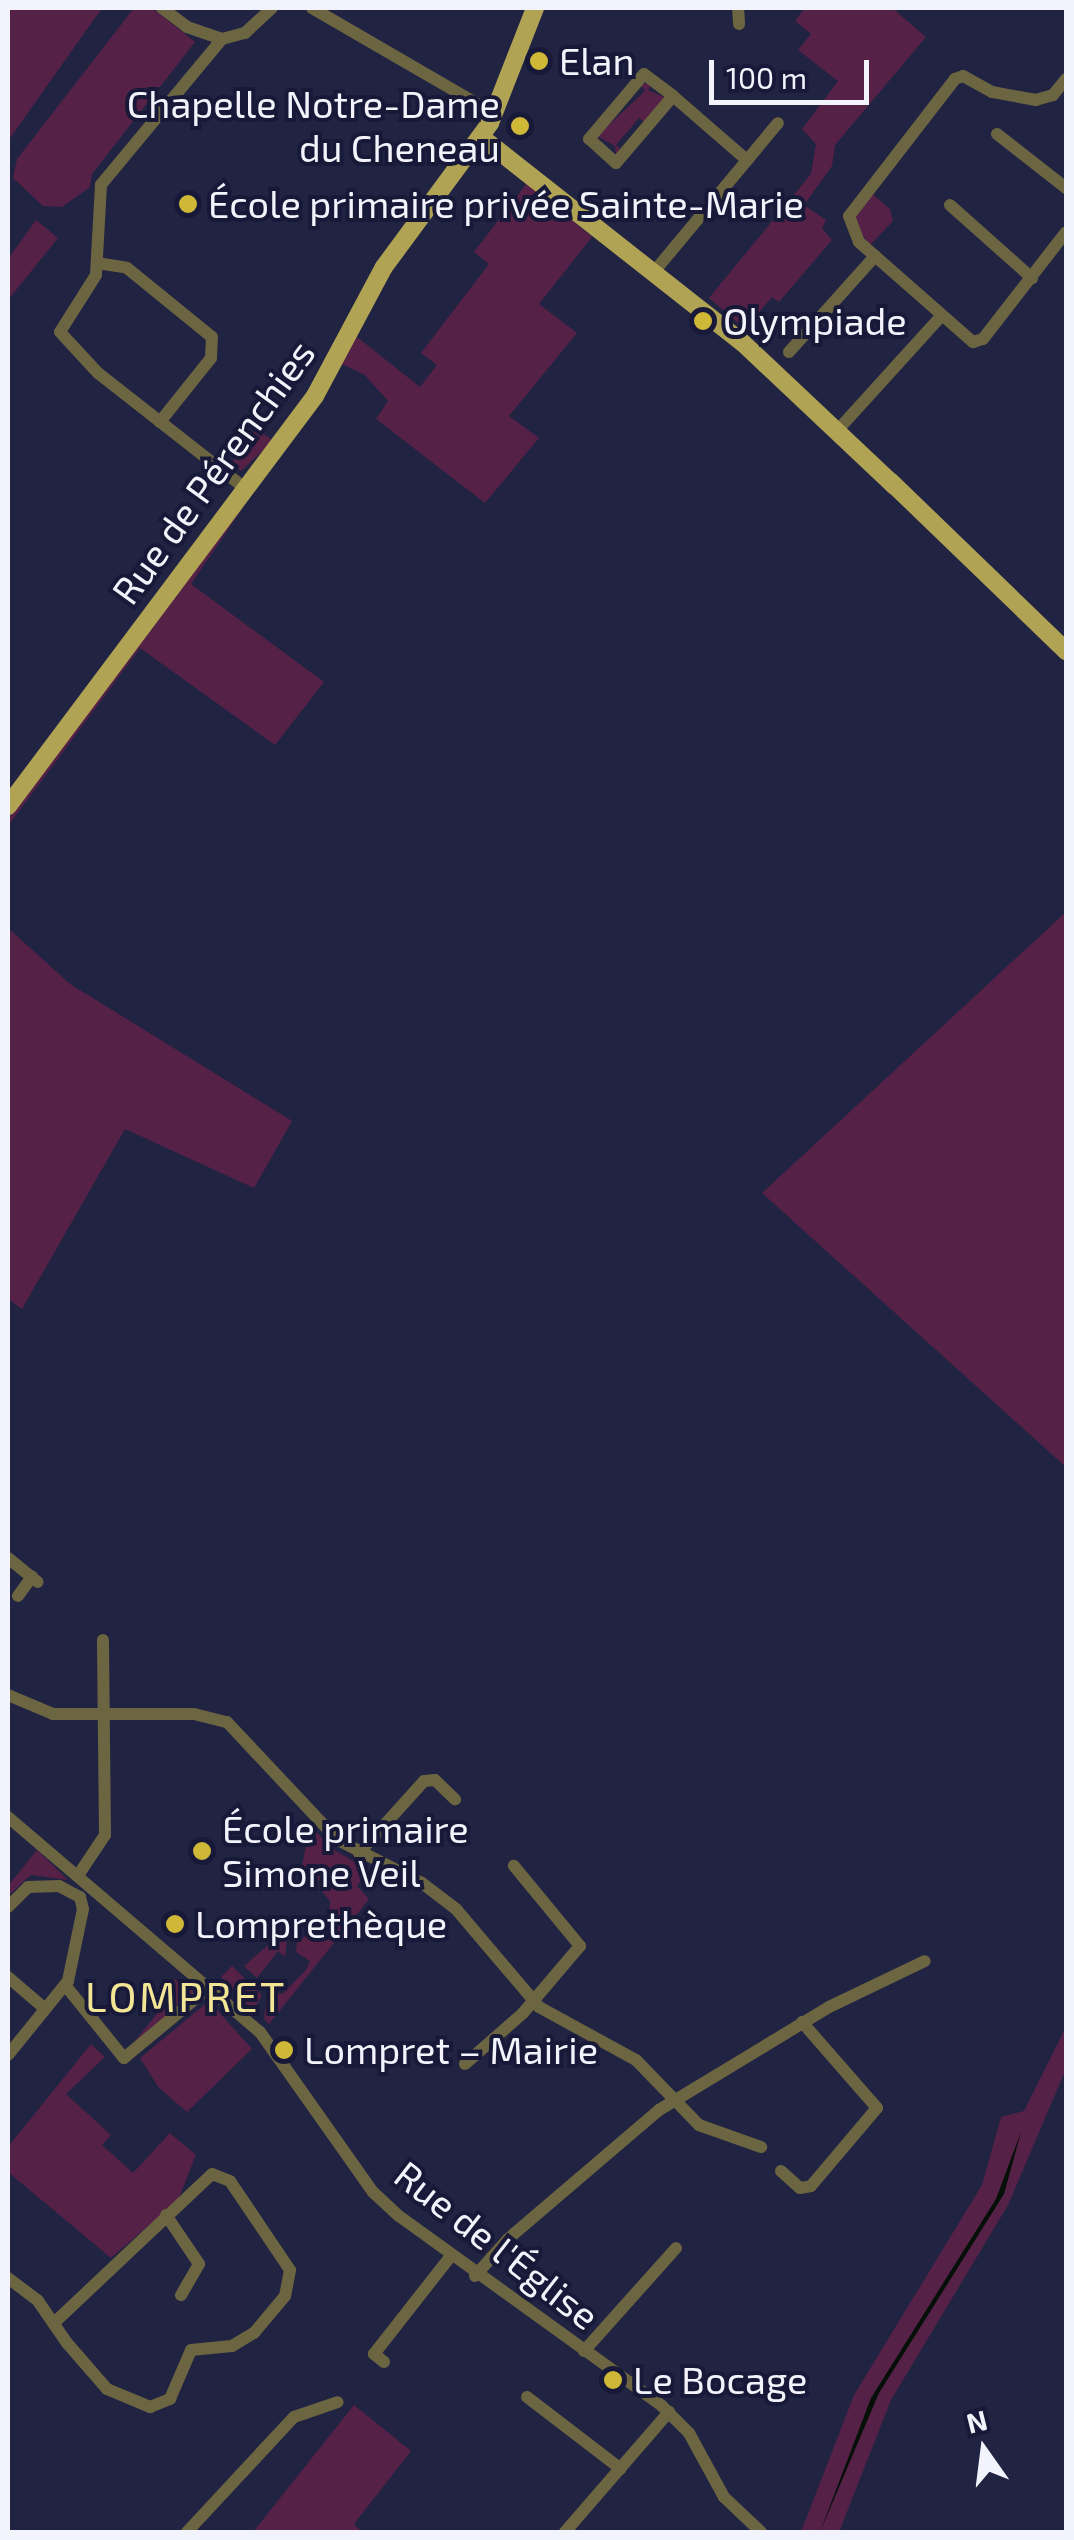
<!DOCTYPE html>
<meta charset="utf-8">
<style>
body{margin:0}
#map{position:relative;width:1074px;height:2540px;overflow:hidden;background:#212342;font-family:"Exo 2",sans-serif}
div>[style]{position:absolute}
.green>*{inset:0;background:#552147}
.water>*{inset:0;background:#040f08}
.minor>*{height:12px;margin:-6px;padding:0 6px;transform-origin:6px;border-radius:6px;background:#6c6541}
.major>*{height:18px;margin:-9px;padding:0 9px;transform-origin:9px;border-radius:9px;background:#b1a354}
.dots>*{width:28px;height:28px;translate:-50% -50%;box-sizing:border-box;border:5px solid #181938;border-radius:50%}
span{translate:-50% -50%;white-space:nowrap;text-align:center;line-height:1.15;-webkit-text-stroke:8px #181938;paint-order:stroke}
.poi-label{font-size:38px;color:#f2f3fc}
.left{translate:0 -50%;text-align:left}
.right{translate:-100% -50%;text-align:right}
.street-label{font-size:38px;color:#f2f3fc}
.quarter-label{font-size:42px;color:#f3e596;letter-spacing:2.5px}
.frame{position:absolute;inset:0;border:10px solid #f2f3fc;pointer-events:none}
.north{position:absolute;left:934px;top:2400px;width:100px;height:100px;-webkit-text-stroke:8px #181938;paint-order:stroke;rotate:346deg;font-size:28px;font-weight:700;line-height:40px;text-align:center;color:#f2f3fc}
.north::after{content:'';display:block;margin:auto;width:35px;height:45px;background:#f2f3fc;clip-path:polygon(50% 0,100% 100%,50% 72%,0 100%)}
.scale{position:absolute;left:709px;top:60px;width:160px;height:45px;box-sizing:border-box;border:5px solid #f2f3fc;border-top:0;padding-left:12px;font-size:30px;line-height:35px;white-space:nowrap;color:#f2f3fc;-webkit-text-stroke:8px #181938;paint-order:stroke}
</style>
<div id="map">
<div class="green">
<div style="clip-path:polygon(8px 8px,102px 8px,8px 141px)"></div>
<div style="clip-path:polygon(134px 8px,152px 8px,195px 42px,92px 174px,90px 187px,62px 207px,43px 206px,13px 178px,17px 159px)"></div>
<div style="clip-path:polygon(805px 8px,892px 8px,926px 37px,835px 145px,832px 166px,804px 205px,826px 220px,822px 228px,832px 240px,779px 302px,772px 297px,745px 329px,709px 298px,811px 174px,816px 144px,802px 129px,838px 81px,798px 50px,811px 34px,795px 21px)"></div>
<div style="clip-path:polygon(640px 84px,652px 84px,648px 90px,666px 98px,645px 123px,639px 118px,616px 145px,622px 150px,616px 156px,615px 146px,597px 136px,645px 91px)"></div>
<div style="clip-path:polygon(527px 183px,592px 237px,539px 304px,577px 333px,509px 416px,539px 438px,485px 503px,376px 419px,388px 401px,365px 375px,342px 364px,357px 337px,420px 387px,437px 365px,421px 353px,489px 264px,474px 252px)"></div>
<div style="clip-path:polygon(871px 193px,890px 209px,893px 221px,870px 245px,855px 226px,857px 208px)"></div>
<div style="clip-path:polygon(36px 220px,58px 238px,8px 300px,8px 259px)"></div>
<div style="clip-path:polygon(256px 428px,273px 441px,241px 471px,231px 464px)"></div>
<div style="clip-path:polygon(229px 499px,242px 509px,191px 584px,324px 682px,275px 745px,140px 648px,8px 826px,8px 792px)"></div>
<div style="clip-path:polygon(1066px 912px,1066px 1467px,762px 1193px)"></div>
<div style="clip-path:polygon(8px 928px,70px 984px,292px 1121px,254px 1188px,125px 1129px,22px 1309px,8px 1299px)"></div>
<div style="clip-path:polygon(310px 1825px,331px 1848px,368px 1870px,357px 1886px,369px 1899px,269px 2024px,264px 2019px,268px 1990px,282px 1994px,306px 1970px,310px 1961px,296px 1952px,297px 1943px,329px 1916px,330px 1901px,319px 1888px,323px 1883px,301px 1871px)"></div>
<div style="clip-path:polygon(37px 1850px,68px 1880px,31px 1875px,10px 1894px,8px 1886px)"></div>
<div style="clip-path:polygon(274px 1929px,287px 1941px,285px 1957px,278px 1951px,257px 1978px,244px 1966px,274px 1940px)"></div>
<div style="clip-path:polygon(232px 1966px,262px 1995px,253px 2011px,221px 1977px)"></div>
<div style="clip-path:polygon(174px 1979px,199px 1989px,127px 2051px,175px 1991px)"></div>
<div style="clip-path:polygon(209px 2001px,252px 2049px,187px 2112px,159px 2088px,140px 2058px)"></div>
<div style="clip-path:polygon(1066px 2027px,1066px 2069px,1008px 2205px,891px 2400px,839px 2532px,801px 2532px,854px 2395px,982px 2185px,1001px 2117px,1024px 2111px)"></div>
<div style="clip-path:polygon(91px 2044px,105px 2057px,66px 2094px,111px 2135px,102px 2145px,133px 2173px,170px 2133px,196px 2155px,178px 2200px,111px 2258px,8px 2172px,8px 2147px)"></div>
<div style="clip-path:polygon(354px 2405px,411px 2451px,354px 2524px,362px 2532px,253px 2532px)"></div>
</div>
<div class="water">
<div style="clip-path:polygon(1021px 2132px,1004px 2194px,879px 2393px,820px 2532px,871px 2398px,996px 2199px)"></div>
</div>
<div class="minor">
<div style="left:162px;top:8px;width:31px;rotate:37deg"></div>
<div style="left:187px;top:27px;width:37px;rotate:19deg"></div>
<div style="left:222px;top:39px;width:24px;rotate:-15deg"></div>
<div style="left:245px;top:33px;width:37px;rotate:-43deg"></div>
<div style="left:312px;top:8px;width:211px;rotate:30.1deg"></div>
<div style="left:738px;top:8px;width:16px;rotate:86deg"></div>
<div style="left:222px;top:39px;width:190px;rotate:129.7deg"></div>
<div style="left:101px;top:185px;width:90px;rotate:93.2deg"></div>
<div style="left:96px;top:275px;width:67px;rotate:122.3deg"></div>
<div style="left:60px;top:332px;width:56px;rotate:47.2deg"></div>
<div style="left:98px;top:373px;width:188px;rotate:38.1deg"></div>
<div style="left:1066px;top:79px;width:21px;rotate:129deg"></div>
<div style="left:1053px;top:95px;width:18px;rotate:164deg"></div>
<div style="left:1036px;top:100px;width:45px;rotate:-169.7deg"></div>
<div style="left:992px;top:92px;width:33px;rotate:-151deg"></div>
<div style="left:963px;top:76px;width:9px;rotate:159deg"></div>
<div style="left:955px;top:79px;width:173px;rotate:127.7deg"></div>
<div style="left:849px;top:216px;width:28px;rotate:69deg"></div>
<div style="left:859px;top:242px;width:152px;rotate:41.3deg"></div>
<div style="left:973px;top:342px;width:10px;rotate:-17deg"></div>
<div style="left:983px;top:339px;width:135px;rotate:-52.2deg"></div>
<div style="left:673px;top:96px;width:88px;rotate:130.4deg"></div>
<div style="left:616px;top:163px;width:36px;rotate:-138deg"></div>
<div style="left:589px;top:139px;width:85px;rotate:-49.8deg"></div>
<div style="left:644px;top:74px;width:36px;rotate:37deg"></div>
<div style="left:673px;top:96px;width:98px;rotate:40.9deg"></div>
<div style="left:997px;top:134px;width:88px;rotate:38deg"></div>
<div style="left:950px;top:205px;width:110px;rotate:41.7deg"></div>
<div style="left:97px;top:263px;width:30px;rotate:9deg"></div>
<div style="left:127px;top:268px;width:109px;rotate:39.1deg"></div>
<div style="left:212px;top:337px;width:21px;rotate:93deg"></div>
<div style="left:211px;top:358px;width:82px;rotate:128.6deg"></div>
<div style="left:653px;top:273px;width:195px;rotate:-50.2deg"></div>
<div style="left:789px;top:352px;width:129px;rotate:-48.1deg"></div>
<div style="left:836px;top:432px;width:156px;rotate:-47.8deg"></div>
<div style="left:8px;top:1558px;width:38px;rotate:39deg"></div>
<div style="left:18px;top:1596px;width:24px;rotate:-54deg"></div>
<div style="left:8px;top:1695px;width:49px;rotate:22.9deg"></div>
<div style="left:53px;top:1714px;width:141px"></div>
<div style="left:194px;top:1714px;width:34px;rotate:14deg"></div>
<div style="left:227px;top:1722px;width:162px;rotate:46.8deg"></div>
<div style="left:338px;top:1840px;width:94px;rotate:27.1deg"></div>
<div style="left:422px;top:1883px;width:43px;rotate:37.4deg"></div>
<div style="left:456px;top:1909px;width:128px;rotate:49.7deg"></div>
<div style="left:539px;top:2007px;width:111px;rotate:28.7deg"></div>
<div style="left:636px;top:2060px;width:91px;rotate:45.9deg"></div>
<div style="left:699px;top:2125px;width:66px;rotate:19.5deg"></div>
<div style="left:8px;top:1817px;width:331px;rotate:40.5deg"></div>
<div style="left:260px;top:2032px;width:196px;rotate:54.8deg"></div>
<div style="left:373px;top:2192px;width:35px;rotate:43deg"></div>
<div style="left:399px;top:2216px;width:324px;rotate:35.8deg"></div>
<div style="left:662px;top:2406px;width:38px;rotate:45deg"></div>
<div style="left:689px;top:2433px;width:73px;rotate:61.3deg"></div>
<div style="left:724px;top:2497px;width:51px;rotate:43.4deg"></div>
<div style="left:359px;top:1853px;width:97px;rotate:-47.9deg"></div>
<div style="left:424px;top:1781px;width:11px;rotate:-5deg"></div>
<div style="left:435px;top:1780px;width:28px;rotate:44deg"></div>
<div style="left:79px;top:1874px;width:47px;rotate:-56.3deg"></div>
<div style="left:105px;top:1835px;width:195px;rotate:-90.6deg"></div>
<div style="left:8px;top:1907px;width:28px;rotate:-45deg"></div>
<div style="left:28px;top:1887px;width:31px;rotate:-2deg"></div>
<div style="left:59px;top:1886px;width:24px;rotate:28deg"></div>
<div style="left:80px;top:1897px;width:12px;rotate:76deg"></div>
<div style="left:83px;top:1909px;width:74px;rotate:101.8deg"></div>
<div style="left:68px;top:1981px;width:95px;rotate:129deg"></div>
<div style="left:8px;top:1977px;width:48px;rotate:40.7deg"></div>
<div style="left:65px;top:1985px;width:94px;rotate:51.1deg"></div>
<div style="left:124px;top:2058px;width:114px;rotate:-39.7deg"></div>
<div style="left:465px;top:2064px;width:77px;rotate:-41.3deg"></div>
<div style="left:523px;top:2013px;width:88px;rotate:-49.6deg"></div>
<div style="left:580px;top:1946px;width:104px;rotate:-129.5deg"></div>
<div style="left:781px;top:2171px;width:25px;rotate:42deg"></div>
<div style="left:800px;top:2188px;width:11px;rotate:-10deg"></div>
<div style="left:811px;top:2186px;width:102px;rotate:-49.8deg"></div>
<div style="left:877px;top:2108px;width:114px;rotate:-131.1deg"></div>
<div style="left:166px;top:2215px;width:59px;rotate:56deg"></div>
<div style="left:199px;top:2264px;width:36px;rotate:120deg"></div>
<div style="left:475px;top:2276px;width:50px;rotate:-48.3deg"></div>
<div style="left:508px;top:2239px;width:199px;rotate:-40.5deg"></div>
<div style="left:659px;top:2110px;width:199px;rotate:-31.2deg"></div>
<div style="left:829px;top:2007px;width:106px;rotate:-25.6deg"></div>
<div style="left:8px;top:2278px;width:38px;rotate:37deg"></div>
<div style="left:38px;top:2301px;width:51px;rotate:55.4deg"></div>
<div style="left:67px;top:2343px;width:61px;rotate:49deg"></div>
<div style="left:107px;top:2389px;width:47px;rotate:22.7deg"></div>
<div style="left:150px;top:2407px;width:22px;rotate:-22deg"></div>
<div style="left:170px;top:2399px;width:53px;rotate:-66.8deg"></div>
<div style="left:191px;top:2350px;width:41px;rotate:-5.6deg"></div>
<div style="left:232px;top:2346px;width:26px;rotate:-31deg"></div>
<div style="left:254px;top:2333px;width:48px;rotate:-50deg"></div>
<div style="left:285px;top:2296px;width:26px;rotate:-79deg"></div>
<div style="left:290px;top:2270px;width:107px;rotate:-124deg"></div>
<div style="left:230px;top:2181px;width:19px;rotate:-159deg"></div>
<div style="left:212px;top:2174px;width:217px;rotate:136.7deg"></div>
<div style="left:584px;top:2351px;width:138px;rotate:-48.2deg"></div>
<div style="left:384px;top:2362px;width:13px;rotate:-141deg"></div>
<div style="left:374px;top:2354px;width:123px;rotate:-51.9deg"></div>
<div style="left:527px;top:2397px;width:118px;rotate:37.5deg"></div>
<div style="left:187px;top:2532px;width:157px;rotate:-47.1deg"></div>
<div style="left:294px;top:2417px;width:46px;rotate:-18.8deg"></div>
<div style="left:565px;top:2532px;width:159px;rotate:-49.1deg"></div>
</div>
<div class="major">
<div style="left:481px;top:137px;width:333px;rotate:38.2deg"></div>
<div style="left:743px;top:343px;width:209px;rotate:43.3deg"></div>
<div style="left:890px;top:481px;width:245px;rotate:44deg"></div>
<div style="left:8px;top:806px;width:512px;rotate:-53.17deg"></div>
<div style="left:315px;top:396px;width:146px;rotate:-61.9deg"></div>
<div style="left:384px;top:267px;width:179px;rotate:-53.6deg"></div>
<div style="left:490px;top:123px;width:123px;rotate:-68.6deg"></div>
</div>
<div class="dots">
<div style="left:539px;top:61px;background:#cfb837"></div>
<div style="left:520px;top:126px;background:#cfb837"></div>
<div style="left:188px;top:204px;background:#cfb837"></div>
<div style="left:703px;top:321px;background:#cfb837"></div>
<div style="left:202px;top:1851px;background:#cfb837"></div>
<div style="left:175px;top:1924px;background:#cfb837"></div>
<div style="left:284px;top:2050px;background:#cfb837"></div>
<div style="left:613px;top:2380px;background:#cfb837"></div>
</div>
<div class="poi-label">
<span class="left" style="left:559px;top:61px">Elan</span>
<span class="right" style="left:500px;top:126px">Chapelle Notre-Dame<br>du Cheneau</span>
<span class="left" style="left:208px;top:204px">École primaire privée Sainte-Marie</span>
<span class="left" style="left:723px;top:321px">Olympiade</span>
<span class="left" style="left:222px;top:1851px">École primaire<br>Simone Veil</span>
<span class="left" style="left:195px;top:1924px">Lomprethèque</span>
<span class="left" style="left:304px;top:2050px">Lompret – Mairie</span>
<span class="left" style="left:633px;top:2380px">Le Bocage</span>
</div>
<div class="street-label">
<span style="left:213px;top:472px;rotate:-54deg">Rue de Pérenchies</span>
<span style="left:497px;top:2245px;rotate:38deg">Rue de l'Église</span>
</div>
<div class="quarter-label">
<span style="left:186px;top:1995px">LOMPRET</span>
</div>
<div class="frame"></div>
<div class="north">N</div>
<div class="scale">100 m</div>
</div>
